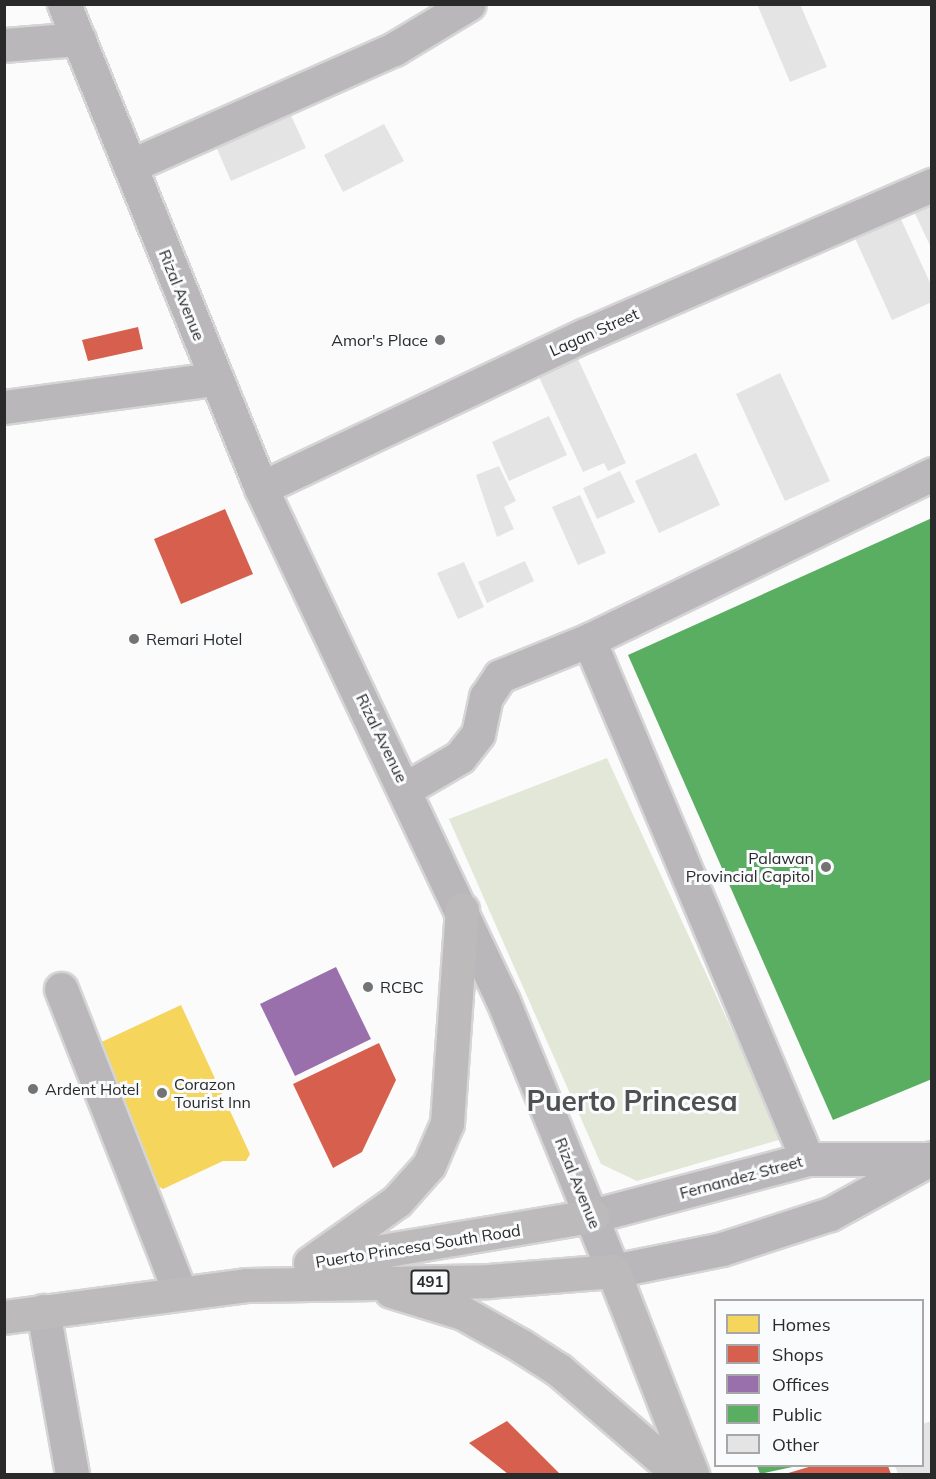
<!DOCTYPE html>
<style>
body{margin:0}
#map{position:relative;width:936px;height:1479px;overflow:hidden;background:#fbfbfc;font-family:Mulish,sans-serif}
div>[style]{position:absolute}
.green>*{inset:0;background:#e3e7d8}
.homes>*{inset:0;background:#f6d55c}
.shops>*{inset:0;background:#d6604d}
.offices>*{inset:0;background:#9970ab}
.public>*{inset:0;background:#5aae61}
.building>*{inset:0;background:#e4e4e5}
.roads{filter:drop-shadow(2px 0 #d5d5d6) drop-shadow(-2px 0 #d5d5d6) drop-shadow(0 2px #d5d5d6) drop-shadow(0 -2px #d5d5d6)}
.minor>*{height:33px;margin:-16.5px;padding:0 16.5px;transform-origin:16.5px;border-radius:16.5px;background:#bab7ba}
.major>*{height:33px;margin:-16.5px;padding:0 16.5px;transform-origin:16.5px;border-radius:16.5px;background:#bdbabc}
.dots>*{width:16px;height:16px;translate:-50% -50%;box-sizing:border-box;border:3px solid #fafbfd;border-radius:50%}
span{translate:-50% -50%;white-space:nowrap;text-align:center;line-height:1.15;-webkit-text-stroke:6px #fafbfd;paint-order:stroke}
.shield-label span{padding:2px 4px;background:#fafbfd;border:2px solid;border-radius:4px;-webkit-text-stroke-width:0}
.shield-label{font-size:15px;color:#2a2a2b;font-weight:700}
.street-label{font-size:16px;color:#2a2a2b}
.poi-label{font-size:16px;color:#2a2a2b}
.right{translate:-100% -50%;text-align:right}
.left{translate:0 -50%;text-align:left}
.town-label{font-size:28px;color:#4f5052;font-weight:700}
.frame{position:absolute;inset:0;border:6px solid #2a2a2b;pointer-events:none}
.legend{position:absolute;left:714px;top:1299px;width:210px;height:168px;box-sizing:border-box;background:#fafbfd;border:2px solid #a7a7a9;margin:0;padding:8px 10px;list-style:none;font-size:18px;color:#2a2a2b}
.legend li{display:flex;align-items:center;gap:12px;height:30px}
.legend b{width:30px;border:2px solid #a7a7a9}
</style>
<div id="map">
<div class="green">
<div style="clip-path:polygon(607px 758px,782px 1139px,637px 1181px,601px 1164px,449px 819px)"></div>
</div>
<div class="homes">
<div style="clip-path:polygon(181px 1005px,250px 1154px,246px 1161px,223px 1161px,163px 1189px,151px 1182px,95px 1045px)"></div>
</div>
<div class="shops">
<div style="clip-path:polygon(138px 327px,143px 349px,88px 361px,82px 340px)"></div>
<div style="clip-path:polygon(225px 509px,253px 574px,181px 604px,154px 539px)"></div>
<div style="clip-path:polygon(379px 1043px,396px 1080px,362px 1152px,333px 1168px,293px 1084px)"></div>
<div style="clip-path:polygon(507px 1421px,560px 1474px,508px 1474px,469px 1443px)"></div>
<div style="clip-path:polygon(812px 1466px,888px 1466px,891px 1474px,785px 1474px)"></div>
</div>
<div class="offices">
<div style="clip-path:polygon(336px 967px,371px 1039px,295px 1076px,260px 1004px)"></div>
</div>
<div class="public">
<div style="clip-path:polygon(932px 518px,932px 1079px,833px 1120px,628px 655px)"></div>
<div style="clip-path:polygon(757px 1466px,797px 1466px,760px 1474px)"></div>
</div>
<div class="building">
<div style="clip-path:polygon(757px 4px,800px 4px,827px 67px,790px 82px)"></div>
<div style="clip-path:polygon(288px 109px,306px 148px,231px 181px,214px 142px)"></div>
<div style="clip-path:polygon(384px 124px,404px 161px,343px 192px,324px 155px)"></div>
<div style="clip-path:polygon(932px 200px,932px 250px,913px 209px)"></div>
<div style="clip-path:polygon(899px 215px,932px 287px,932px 302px,892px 320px,854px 236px)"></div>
<div style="clip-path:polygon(577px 357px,626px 463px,608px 471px,604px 463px,583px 472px,538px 375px)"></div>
<div style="clip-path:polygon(780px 373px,830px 481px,785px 501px,736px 394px)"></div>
<div style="clip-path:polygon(549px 416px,567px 455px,509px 481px,492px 442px)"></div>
<div style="clip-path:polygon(696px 453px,720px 505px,659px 533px,635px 481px)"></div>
<div style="clip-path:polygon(499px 466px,516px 501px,504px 507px,514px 529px,497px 537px,476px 475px)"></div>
<div style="clip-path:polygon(620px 471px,635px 502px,597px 519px,583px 488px)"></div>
<div style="clip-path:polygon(580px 495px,606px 553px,578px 565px,552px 507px)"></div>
<div style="clip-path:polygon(525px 561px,534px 581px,487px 603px,478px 582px)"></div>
<div style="clip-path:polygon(464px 562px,484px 607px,458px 619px,437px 573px)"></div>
<div style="clip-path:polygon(932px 1421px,932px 1474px,898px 1474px,895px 1466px,922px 1466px,922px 1424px)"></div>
</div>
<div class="roads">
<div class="minor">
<div style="left:64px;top:4px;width:523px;rotate:67.85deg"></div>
<div style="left:261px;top:488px;width:567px;rotate:64.75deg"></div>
<div style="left:503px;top:1001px;width:292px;rotate:67.8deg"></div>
<div style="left:613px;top:1271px;width:111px;rotate:-11.4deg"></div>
<div style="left:722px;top:1249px;width:114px;rotate:-18deg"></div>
<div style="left:830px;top:1214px;width:116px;rotate:-28.8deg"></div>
<div style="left:4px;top:45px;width:75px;rotate:-4.6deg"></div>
<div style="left:130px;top:166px;width:289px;rotate:-23.9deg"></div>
<div style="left:394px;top:49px;width:87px;rotate:-31deg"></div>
<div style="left:4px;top:407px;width:213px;rotate:-7.6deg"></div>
<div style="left:261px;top:488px;width:358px;rotate:-25.3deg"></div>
<div style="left:585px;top:335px;width:378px;rotate:-23.4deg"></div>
<div style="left:589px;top:640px;width:563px;rotate:67.22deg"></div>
<div style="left:407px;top:788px;width:61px;rotate:-30.3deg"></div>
<div style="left:460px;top:757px;width:29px;rotate:-52deg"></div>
<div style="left:478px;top:734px;width:38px;rotate:-78deg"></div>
<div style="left:486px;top:697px;width:25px;rotate:-56deg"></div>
<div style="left:500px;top:676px;width:96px;rotate:-22deg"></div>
<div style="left:589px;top:640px;width:381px;rotate:-25.8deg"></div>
<div style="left:61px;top:989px;width:326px;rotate:68.6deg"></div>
<div style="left:592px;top:1216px;width:222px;rotate:-14.8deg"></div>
<div style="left:807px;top:1159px;width:121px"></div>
<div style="left:43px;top:1311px;width:166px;rotate:79.9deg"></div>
</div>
<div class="major">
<div style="left:316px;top:1262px;width:280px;rotate:-9.5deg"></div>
<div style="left:310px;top:1263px;width:107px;rotate:-35.5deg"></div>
<div style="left:397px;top:1201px;width:48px;rotate:-48.4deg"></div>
<div style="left:429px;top:1165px;width:46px;rotate:-66.8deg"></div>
<div style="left:447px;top:1123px;width:214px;rotate:-86deg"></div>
<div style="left:391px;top:1291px;width:75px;rotate:17deg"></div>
<div style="left:463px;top:1313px;width:65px;rotate:29.3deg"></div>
<div style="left:520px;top:1345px;width:46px;rotate:32.7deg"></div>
<div style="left:559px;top:1370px;width:159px;rotate:40.9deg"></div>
<div style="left:4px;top:1317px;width:244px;rotate:-7.5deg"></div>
<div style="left:246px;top:1285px;width:243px;rotate:-0.9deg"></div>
<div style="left:489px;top:1281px;width:124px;rotate:-4.6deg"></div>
<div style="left:613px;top:1271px;width:218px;rotate:68.7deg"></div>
</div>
</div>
<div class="dots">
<div style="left:440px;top:340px;background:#737374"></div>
<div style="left:134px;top:639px;background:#737374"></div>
<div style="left:826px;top:867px;background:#737374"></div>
<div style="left:368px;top:987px;background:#737374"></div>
<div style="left:33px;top:1089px;background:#737374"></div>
<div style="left:162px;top:1093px;background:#737374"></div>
</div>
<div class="shield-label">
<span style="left:430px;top:1282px">491</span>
</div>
<div class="street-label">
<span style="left:182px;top:295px;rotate:68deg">Rizal Avenue</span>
<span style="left:594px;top:332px;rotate:-24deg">Lagan Street</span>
<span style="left:382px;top:738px;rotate:64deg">Rizal Avenue</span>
<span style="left:741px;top:1177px;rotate:-15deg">Fernandez Street</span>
<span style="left:578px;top:1183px;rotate:68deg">Rizal Avenue</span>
<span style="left:418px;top:1246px;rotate:-9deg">Puerto Princesa South Road</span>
</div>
<div class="poi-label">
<span class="right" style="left:428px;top:340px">Amor's Place</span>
<span class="left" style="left:146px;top:639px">Remari Hotel</span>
<span class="right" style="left:814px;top:867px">Palawan<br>Provincial Capitol</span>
<span class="left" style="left:380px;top:987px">RCBC</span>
<span class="left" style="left:174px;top:1093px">Corazon<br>Tourist Inn</span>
<span class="left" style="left:45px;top:1089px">Ardent Hotel</span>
</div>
<div class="town-label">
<span style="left:632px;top:1101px">Puerto Princesa</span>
</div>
<div class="frame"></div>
<ul class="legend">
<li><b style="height:16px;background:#f6d55c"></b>Homes</li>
<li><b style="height:16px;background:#d6604d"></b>Shops</li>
<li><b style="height:16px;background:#9970ab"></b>Offices</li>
<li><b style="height:16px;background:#5aae61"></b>Public</li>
<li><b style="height:16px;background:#e4e4e5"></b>Other</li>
</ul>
</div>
